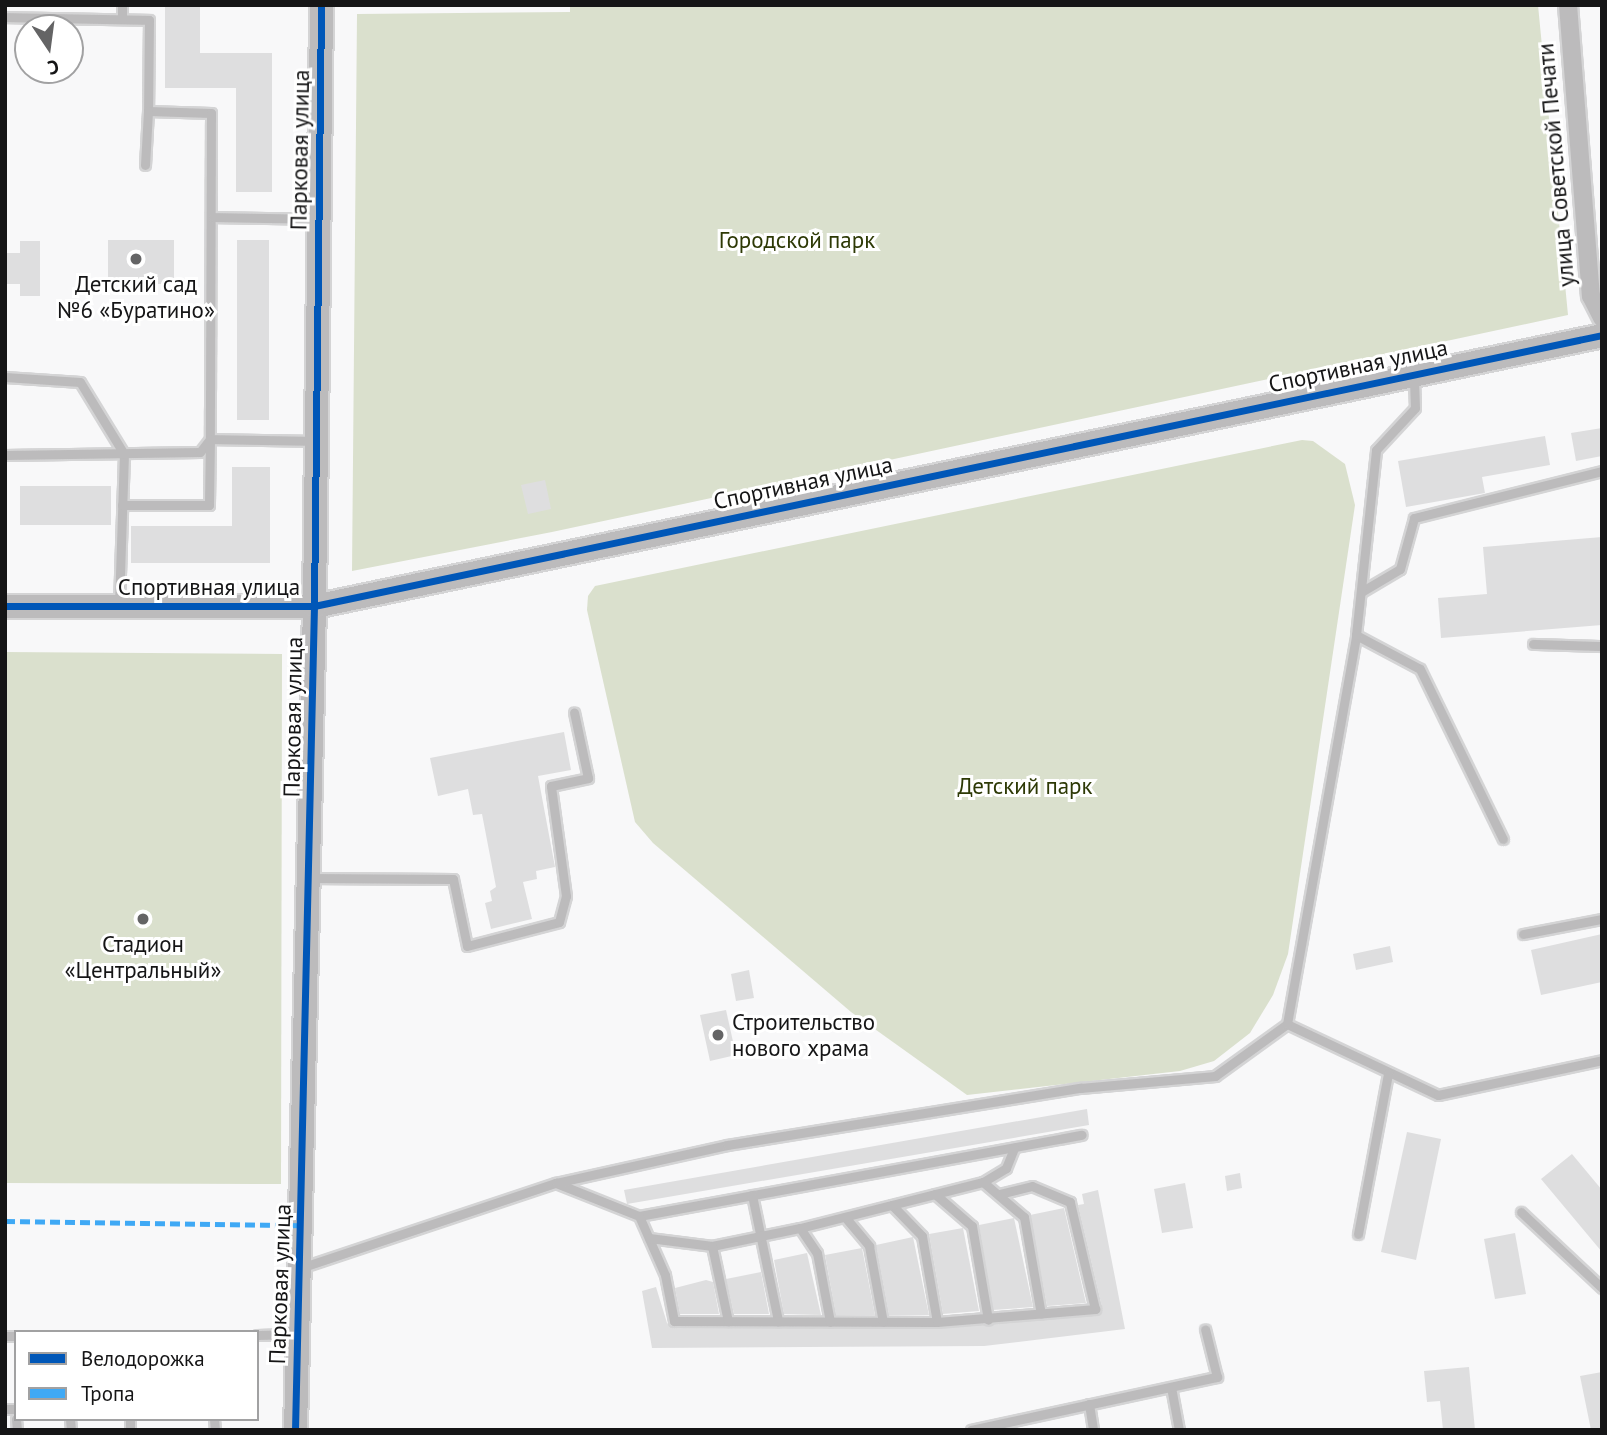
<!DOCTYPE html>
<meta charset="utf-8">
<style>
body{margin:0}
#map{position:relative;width:1607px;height:1435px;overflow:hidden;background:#f8f8f9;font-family:"PT Sans",sans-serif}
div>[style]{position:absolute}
.green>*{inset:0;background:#dae0cd}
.building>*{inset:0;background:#dededf}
.roads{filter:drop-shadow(2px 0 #d4d4d5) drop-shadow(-2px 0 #d4d4d5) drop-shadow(0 2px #d4d4d5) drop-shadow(0 -2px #d4d4d5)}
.service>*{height:9px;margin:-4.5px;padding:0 4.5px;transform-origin:4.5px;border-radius:4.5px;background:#bcbbbc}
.minor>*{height:18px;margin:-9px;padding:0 9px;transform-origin:9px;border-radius:9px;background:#bcbbbc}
.tertiary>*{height:23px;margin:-11.5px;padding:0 11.5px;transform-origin:11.5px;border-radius:11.5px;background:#bcbbbc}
.quiet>*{height:5px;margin-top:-2.5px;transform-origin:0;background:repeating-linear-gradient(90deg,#3fa9f5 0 10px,transparent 0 15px)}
.cycleway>*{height:7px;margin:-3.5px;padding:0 3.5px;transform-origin:3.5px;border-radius:3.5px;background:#0057b8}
.dots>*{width:19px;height:19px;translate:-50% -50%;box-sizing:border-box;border:4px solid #fff;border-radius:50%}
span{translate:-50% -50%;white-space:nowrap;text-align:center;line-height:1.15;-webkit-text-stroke:6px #fff;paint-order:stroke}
.street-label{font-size:23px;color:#151516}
.park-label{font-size:23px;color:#2d3905}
.poi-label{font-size:23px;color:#151516}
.left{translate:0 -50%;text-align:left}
.frame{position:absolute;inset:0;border:7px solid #151516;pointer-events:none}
.legend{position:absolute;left:14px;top:1330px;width:245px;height:91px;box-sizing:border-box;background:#fff;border:2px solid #a1a1a2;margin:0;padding:9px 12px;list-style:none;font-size:21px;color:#151516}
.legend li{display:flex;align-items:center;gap:14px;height:35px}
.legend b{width:35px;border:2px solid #a1a1a2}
.north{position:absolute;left:14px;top:14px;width:70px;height:70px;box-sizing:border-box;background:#fff;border:2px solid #a1a1a2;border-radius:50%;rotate:167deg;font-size:19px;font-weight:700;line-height:28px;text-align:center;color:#151516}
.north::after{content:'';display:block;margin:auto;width:24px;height:32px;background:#646465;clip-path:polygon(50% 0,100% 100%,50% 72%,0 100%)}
</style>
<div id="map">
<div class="green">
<div style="clip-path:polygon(570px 5px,1538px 5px,1568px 315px,552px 532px,352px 571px,357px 14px,570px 12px)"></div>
<div style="clip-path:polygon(1302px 440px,1313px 441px,1345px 464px,1355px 505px,1288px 954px,1273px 995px,1250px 1033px,1214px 1061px,1180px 1071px,967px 1095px,851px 1012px,653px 843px,635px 822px,587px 610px,588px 596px,595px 586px)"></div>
<div style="clip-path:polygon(5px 652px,282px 654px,281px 1184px,5px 1183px)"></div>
</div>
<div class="building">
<div style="clip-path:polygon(165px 5px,200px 5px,200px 53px,272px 53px,272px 192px,236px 192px,236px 88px,165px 88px)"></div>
<div style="clip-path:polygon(108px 240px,174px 240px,174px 284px,108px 284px)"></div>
<div style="clip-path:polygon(237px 240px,269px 240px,269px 420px,237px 420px)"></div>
<div style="clip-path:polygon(20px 241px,40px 241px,40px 296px,20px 296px,20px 284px,5px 284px,5px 253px,20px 253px)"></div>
<div style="clip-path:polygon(1602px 428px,1602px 456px,1576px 461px,1571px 433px)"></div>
<div style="clip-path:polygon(1545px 436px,1550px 465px,1482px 477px,1485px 493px,1406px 507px,1398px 461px)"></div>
<div style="clip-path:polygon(232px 467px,270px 467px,270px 563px,131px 563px,131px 526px,232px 526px)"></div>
<div style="clip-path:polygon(545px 480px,551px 509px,528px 514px,521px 485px)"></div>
<div style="clip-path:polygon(20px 486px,111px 486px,111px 525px,20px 525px)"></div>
<div style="clip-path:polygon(1602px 537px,1602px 625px,1441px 638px,1438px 598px,1487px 594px,1483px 547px)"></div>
<div style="clip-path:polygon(564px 732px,571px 770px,538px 776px,555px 867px,536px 871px,537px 879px,523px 882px,532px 919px,491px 929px,485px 903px,492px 901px,490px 891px,496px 887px,482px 814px,473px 815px,468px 789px,438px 796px,430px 758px)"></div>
<div style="clip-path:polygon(1602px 934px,1602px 982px,1541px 995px,1531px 950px)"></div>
<div style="clip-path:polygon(1390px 946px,1393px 962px,1356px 970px,1353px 954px)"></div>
<div style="clip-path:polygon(749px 970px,754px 998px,736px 1001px,731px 974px)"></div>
<div style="clip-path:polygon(726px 1010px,736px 1055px,710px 1061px,700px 1015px)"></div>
<div style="clip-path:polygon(1087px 1109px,1089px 1125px,627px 1204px,624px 1190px)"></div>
<div style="clip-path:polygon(1407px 1132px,1441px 1139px,1416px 1260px,1381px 1252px)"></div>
<div style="clip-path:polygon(1572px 1154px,1602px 1190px,1602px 1252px,1541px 1179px)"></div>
<div style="clip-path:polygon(1240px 1173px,1242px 1188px,1227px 1191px,1225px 1176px)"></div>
<div style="clip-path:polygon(1185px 1183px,1193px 1228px,1162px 1233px,1154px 1189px)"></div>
<div style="clip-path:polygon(1098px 1190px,1125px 1329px,984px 1346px,652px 1348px,642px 1291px,656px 1287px,667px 1323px,674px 1328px,937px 1329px,1096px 1316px,1102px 1307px,1078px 1205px,1084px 1204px,1082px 1194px)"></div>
<div style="clip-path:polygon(1064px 1208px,1086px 1303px,1047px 1306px,1030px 1215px)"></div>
<div style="clip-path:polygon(1014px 1218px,1033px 1307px,993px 1310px,979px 1225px)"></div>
<div style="clip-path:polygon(963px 1228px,979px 1311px,943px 1314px,929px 1234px)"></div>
<div style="clip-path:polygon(1515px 1233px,1526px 1294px,1495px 1299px,1484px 1239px)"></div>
<div style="clip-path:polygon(913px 1237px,929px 1315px,889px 1315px,876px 1245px)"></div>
<div style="clip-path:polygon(862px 1248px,875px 1315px,836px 1315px,825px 1255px)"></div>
<div style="clip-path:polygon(807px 1253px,821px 1315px,784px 1314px,774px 1260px)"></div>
<div style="clip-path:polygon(761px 1272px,769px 1314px,734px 1314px,726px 1279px)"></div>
<div style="clip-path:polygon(706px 1280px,713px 1282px,719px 1314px,680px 1314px,675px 1288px)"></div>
<div style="clip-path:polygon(1469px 1367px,1475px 1430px,1443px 1430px,1440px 1401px,1427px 1402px,1424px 1371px)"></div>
<div style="clip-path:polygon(1602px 1372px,1602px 1430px,1591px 1430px,1580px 1376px)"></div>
</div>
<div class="roads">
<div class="service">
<div style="left:5px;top:17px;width:144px;rotate:1.2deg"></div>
<div style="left:149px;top:20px;width:91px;rotate:90.6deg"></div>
<div style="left:148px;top:111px;width:63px;rotate:1.8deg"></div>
<div style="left:211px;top:113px;width:326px;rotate:90.2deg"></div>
<div style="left:210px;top:439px;width:105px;rotate:1.1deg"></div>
<div style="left:122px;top:19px;width:14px;rotate:-90deg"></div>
<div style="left:145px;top:165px;width:54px;rotate:-86.8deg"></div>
<div style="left:213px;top:217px;width:106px;rotate:1.1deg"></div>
<div style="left:5px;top:377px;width:75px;rotate:3.8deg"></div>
<div style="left:80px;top:382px;width:84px;rotate:58.6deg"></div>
<div style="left:124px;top:454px;width:150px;rotate:91.9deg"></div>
<div style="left:5px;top:455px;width:195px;rotate:-0.9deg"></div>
<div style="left:200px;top:452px;width:16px;rotate:-52deg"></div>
<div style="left:210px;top:439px;width:66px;rotate:90.9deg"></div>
<div style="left:209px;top:505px;width:87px;rotate:180deg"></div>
<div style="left:1361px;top:592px;width:45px;rotate:-30.5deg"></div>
<div style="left:1400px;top:569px;width:53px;rotate:-74.6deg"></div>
<div style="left:1414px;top:518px;width:194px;rotate:-14deg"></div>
<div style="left:1356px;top:635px;width:72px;rotate:28deg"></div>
<div style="left:1420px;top:669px;width:189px;rotate:64deg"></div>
<div style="left:1533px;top:644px;width:69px;rotate:1.7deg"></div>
<div style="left:308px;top:878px;width:145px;rotate:0.4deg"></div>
<div style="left:453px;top:879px;width:68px;rotate:78.2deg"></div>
<div style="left:467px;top:946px;width:95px;rotate:-14.6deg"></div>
<div style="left:559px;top:922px;width:27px;rotate:-75deg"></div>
<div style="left:566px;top:896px;width:111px;rotate:-97.8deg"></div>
<div style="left:551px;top:786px;width:38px;rotate:-12deg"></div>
<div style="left:588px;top:778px;width:67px;rotate:-102deg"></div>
<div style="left:1523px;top:934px;width:80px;rotate:-10.8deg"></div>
<div style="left:1287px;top:1024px;width:167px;rotate:25.2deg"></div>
<div style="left:1438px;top:1095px;width:168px;rotate:-12deg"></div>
<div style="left:983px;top:1182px;width:54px;rotate:40.5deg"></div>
<div style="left:1024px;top:1217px;width:98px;rotate:80.1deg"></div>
<div style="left:556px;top:1183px;width:89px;rotate:21.7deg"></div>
<div style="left:639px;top:1216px;width:450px;rotate:-10.4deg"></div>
<div style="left:935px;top:1194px;width:49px;rotate:40.9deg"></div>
<div style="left:972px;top:1226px;width:95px;rotate:80.3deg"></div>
<div style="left:752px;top:1195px;width:129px;rotate:78.3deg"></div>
<div style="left:892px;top:1205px;width:43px;rotate:45.9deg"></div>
<div style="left:922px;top:1236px;width:87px;rotate:80.1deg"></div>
<div style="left:1521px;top:1212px;width:111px;rotate:43.2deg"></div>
<div style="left:639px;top:1216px;width:64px;rotate:66.2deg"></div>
<div style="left:665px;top:1275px;width:47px;rotate:78.9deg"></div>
<div style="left:674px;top:1321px;width:263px;rotate:0.2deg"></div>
<div style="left:937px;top:1322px;width:159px;rotate:-4.7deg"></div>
<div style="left:1095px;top:1309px;width:110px;rotate:-103.2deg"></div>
<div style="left:1070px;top:1202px;width:41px;rotate:-157.2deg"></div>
<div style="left:1032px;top:1186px;width:33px;rotate:166deg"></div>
<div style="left:845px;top:1217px;width:38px;rotate:50deg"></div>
<div style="left:869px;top:1246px;width:77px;rotate:79.6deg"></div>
<div style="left:800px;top:1228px;width:30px;rotate:56deg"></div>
<div style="left:817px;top:1253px;width:70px;rotate:79.3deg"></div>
<div style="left:1358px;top:1234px;width:164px;rotate:-79.4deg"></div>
<div style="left:649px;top:1238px;width:64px;rotate:7.2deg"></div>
<div style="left:712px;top:1246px;width:90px;rotate:-11.6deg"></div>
<div style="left:800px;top:1228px;width:189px;rotate:-14.1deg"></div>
<div style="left:983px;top:1182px;width:27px;rotate:-31deg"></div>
<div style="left:1006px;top:1168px;width:22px;rotate:-68deg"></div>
<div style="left:712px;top:1246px;width:77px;rotate:78deg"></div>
<div style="left:300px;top:1268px;width:270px;rotate:-18.4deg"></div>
<div style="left:556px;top:1183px;width:175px;rotate:-12.5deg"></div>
<div style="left:727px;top:1145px;width:358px;rotate:-9.2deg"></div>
<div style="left:1080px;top:1088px;width:136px;rotate:-5.1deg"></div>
<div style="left:1215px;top:1076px;width:89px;rotate:-35.8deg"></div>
<div style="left:1287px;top:1024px;width:395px;rotate:-79.9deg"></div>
<div style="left:1356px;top:635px;width:186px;rotate:-83.8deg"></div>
<div style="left:1376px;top:450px;width:57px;rotate:-47.1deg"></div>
<div style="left:1415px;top:408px;width:33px;rotate:-92deg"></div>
<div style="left:257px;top:1335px;width:40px;rotate:-1.4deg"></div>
<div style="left:5px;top:1336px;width:11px"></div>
<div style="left:1171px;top:1387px;width:44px;rotate:79.5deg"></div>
<div style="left:1089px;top:1404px;width:26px;rotate:81deg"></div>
<div style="left:5px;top:1409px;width:11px"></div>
<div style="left:16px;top:1419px;width:11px;rotate:85deg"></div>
<div style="left:70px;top:1419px;width:11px;rotate:85deg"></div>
<div style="left:130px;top:1419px;width:11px;rotate:90deg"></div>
<div style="left:214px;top:1419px;width:11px;rotate:85deg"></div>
<div style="left:971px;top:1430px;width:252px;rotate:-12.2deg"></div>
<div style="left:1217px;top:1377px;width:49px;rotate:-104deg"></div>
</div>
<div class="minor">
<div style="left:1568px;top:5px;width:292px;rotate:85.5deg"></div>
<div style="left:1591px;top:296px;width:25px;rotate:63deg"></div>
</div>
<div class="tertiary">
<div style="left:5px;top:606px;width:309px"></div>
<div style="left:314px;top:606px;width:1316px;rotate:-11.88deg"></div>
<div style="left:295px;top:1430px;width:824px;rotate:-88.68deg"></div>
<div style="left:314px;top:606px;width:601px;rotate:-89.33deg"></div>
</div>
</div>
<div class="quiet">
<div style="left:5px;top:1221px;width:296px;rotate:0.8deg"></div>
</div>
<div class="cycleway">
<div style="left:5px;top:606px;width:309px"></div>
<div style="left:314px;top:606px;width:1316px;rotate:-11.88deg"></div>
<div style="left:295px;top:1430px;width:824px;rotate:-88.68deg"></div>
<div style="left:314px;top:606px;width:601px;rotate:-89.33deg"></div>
</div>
<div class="dots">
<div style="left:136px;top:259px;background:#646465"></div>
<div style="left:143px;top:919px;background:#646465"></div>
<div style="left:718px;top:1035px;background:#646465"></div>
</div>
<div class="street-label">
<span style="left:300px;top:150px;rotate:-89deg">Парковая улица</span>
<span style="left:1556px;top:165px;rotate:-95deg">улица Советской Печати</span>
<span style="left:1358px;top:366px;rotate:-12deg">Спортивная улица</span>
<span style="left:803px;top:483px;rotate:-12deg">Спортивная улица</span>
<span style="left:209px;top:587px">Спортивная улица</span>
<span style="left:293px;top:717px;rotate:-89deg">Парковая улица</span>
<span style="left:280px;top:1284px;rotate:-88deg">Парковая улица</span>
</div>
<div class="park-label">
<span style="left:797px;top:240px">Городской парк</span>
<span style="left:1025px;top:786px">Детский парк</span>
</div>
<div class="poi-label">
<span style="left:136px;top:297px">Детский сад<br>№6 «Буратино»</span>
<span style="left:143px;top:957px">Стадион<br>«Центральный»</span>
<span class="left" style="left:732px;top:1035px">Строительство<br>нового храма</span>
</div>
<div class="frame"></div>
<ul class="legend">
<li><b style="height:9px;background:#0057b8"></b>Велодорожка</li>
<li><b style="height:9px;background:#3fa9f5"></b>Тропа</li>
</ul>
<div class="north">С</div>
</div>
